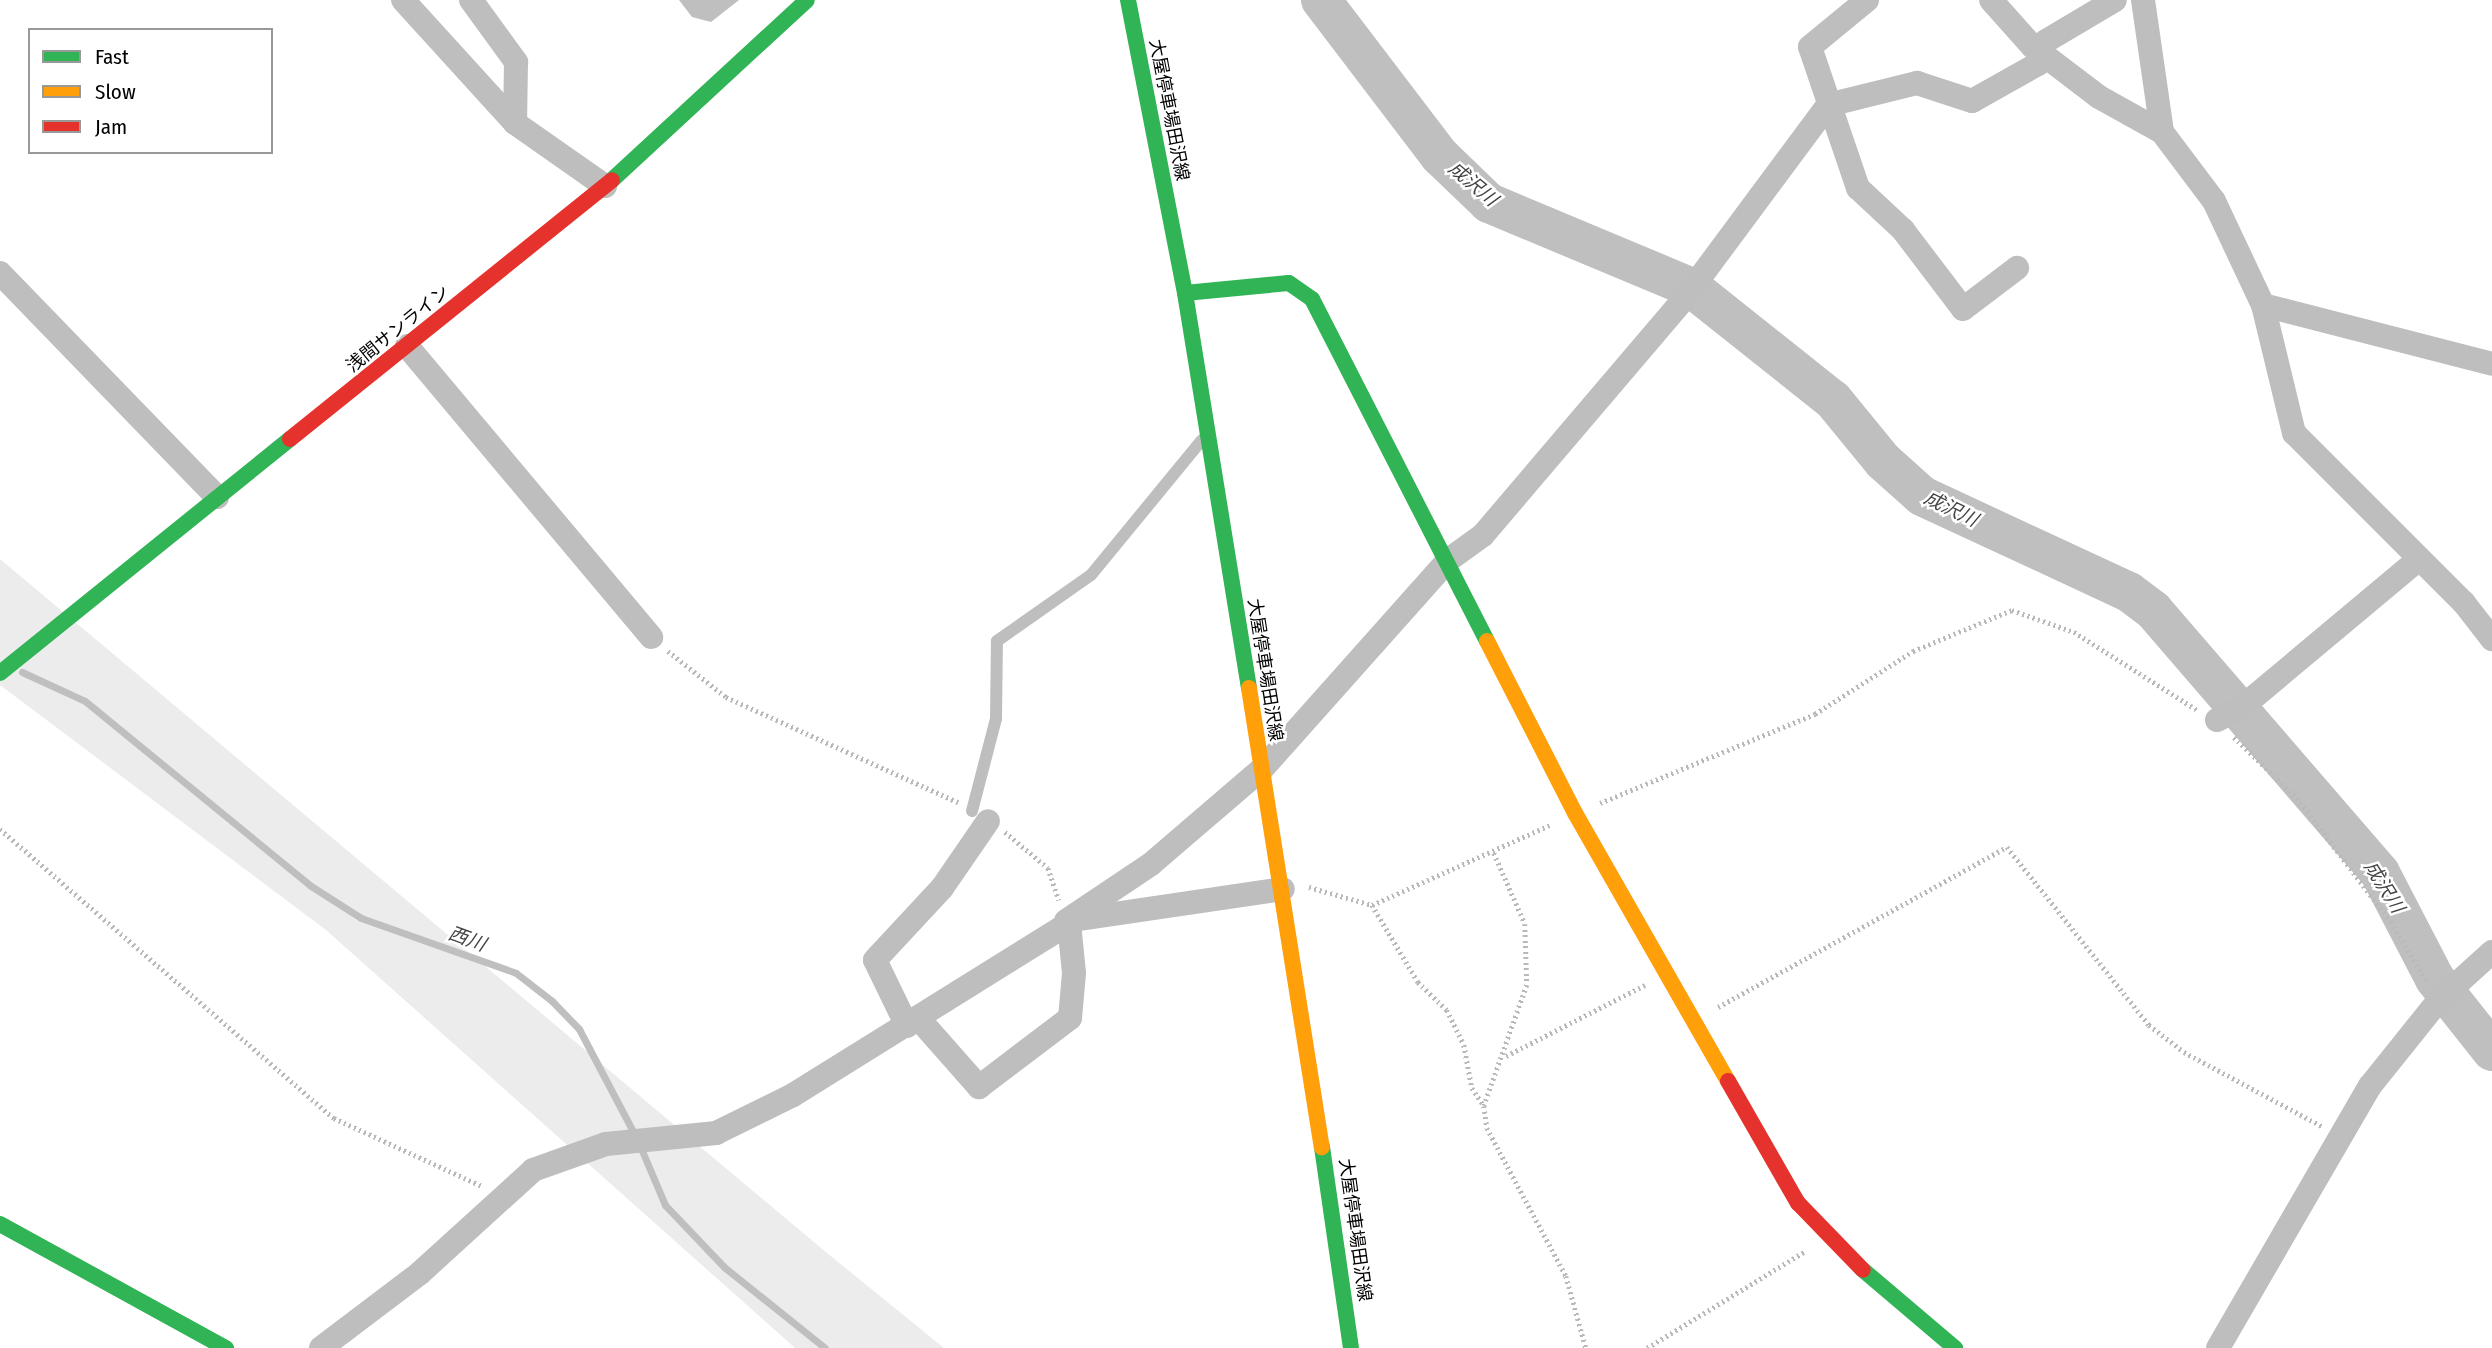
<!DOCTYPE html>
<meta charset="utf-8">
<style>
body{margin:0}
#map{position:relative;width:2492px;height:1348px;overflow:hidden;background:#fff;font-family:"Fira Sans Condensed","Noto Sans JP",sans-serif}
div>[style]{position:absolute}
.green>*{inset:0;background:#ececec}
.water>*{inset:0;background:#bfbfbf}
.stream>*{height:7px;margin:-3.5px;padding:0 3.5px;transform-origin:3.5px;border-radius:3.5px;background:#bfbfbf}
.river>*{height:40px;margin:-20px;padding:0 20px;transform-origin:20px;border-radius:20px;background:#bfbfbf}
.path>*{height:4.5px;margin-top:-2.25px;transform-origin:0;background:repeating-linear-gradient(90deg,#b9b9b9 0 2px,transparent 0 5.5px)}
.lane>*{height:12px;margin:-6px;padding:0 6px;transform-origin:6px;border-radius:6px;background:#bebebe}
.street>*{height:24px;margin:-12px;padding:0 12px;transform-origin:12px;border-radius:12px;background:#bebebe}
.fast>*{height:16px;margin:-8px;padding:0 8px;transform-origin:8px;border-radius:8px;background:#30b455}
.slow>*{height:16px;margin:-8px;padding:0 8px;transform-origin:8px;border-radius:8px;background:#ff9f0a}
.jam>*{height:16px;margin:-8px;padding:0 8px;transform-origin:8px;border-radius:8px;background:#e5322d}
span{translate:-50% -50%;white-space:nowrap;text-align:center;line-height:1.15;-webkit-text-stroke:5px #fff;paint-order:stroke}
.street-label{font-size:18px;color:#000}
.water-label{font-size:19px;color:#444;font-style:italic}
.legend{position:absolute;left:28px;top:28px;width:245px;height:126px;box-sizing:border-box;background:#fff;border:2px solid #999;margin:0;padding:9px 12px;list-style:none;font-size:21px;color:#000}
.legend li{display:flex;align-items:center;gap:14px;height:35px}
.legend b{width:35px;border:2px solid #999}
</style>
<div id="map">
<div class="green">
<div style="clip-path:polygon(0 559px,827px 1253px,944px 1348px,795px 1348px,326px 930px,0 685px)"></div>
</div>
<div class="water">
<div style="clip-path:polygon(679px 0,739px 0,711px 22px,692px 17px)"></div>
</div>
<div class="stream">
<div style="left:22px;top:672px;width:69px;rotate:24.7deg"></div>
<div style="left:85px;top:701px;width:292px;rotate:39.3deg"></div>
<div style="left:311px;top:886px;width:59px;rotate:32.6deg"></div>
<div style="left:361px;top:918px;width:164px;rotate:19.5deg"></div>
<div style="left:516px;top:973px;width:46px;rotate:37.9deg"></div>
<div style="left:552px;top:1001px;width:39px;rotate:46deg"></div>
<div style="left:579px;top:1029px;width:120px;rotate:62.2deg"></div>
<div style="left:640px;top:1146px;width:64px;rotate:67deg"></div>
<div style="left:665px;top:1205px;width:86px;rotate:46.4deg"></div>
<div style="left:724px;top:1267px;width:129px;rotate:38.7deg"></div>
</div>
<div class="river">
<div style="left:1321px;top:0;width:196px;rotate:52.7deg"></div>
<div style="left:1440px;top:156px;width:68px;rotate:43.8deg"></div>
<div style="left:1489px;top:203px;width:220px;rotate:22.7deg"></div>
<div style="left:1692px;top:288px;width:180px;rotate:38.5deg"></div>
<div style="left:1833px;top:400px;width:79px;rotate:50.7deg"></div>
<div style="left:1883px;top:461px;width:52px;rotate:41.9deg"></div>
<div style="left:1922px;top:496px;width:228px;rotate:24.9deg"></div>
<div style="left:2129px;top:592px;width:30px;rotate:37deg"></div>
<div style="left:2153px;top:610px;width:347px;rotate:49.2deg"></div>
<div style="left:2380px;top:873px;width:119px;rotate:62.6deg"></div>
<div style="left:2435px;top:979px;width:92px;rotate:51.6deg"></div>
</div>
<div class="path">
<div style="left:668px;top:651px;width:74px;rotate:38.4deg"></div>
<div style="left:726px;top:697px;width:257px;rotate:24.4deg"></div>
<div style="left:2234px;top:737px;width:88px;rotate:44.1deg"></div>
<div style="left:2297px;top:798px;width:156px;rotate:52.8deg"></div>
<div style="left:2391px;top:922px;width:70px;rotate:59deg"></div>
<div style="left:1600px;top:803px;width:233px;rotate:-22.5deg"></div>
<div style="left:1815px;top:714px;width:117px;rotate:-32.7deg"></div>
<div style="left:1913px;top:651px;width:107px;rotate:-22.5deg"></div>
<div style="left:2012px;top:610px;width:66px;rotate:19.5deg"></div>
<div style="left:2074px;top:632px;width:148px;rotate:32.3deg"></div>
<div style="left:0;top:829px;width:442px;rotate:40.9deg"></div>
<div style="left:334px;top:1118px;width:163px;rotate:24.7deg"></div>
<div style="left:1005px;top:832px;width:56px;rotate:39.9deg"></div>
<div style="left:1048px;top:868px;width:34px;rotate:71deg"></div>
<div style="left:1494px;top:853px;width:77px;rotate:66.4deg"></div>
<div style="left:1525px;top:924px;width:61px;rotate:88.1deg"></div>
<div style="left:1527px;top:985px;width:128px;rotate:109.6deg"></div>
<div style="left:1484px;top:1106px;width:22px;rotate:82deg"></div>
<div style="left:1487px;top:1128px;width:168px;rotate:61.9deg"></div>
<div style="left:1566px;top:1276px;width:75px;rotate:74.5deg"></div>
<div style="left:1309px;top:887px;width:66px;rotate:15.9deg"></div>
<div style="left:1372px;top:905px;width:195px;rotate:-24.2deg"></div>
<div style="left:1372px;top:905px;width:90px;rotate:59.1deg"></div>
<div style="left:1418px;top:982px;width:40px;rotate:44deg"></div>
<div style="left:1447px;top:1010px;width:39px;rotate:64deg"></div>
<div style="left:1464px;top:1045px;width:44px;rotate:79.5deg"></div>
<div style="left:1472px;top:1088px;width:22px;rotate:56deg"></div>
<div style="left:1718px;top:1007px;width:330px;rotate:-29deg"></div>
<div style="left:2007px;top:847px;width:228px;rotate:51.4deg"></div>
<div style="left:2149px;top:1025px;width:44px;rotate:37.6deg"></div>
<div style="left:2184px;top:1052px;width:158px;rotate:28.3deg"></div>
<div style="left:1506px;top:1056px;width:156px;rotate:-27.1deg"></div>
<div style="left:1647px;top:1348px;width:185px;rotate:-31.5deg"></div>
</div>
<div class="lane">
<div style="left:972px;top:811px;width:95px;rotate:-75.4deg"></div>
<div style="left:996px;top:719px;width:78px;rotate:-89.3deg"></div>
<div style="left:997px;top:641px;width:115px;rotate:-35.1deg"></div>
<div style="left:1091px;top:575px;width:175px;rotate:-50.6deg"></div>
</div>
<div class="street">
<div style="left:403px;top:0;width:166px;rotate:47.7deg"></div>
<div style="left:515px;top:123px;width:110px;rotate:35deg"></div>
<div style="left:471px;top:0;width:77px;rotate:54deg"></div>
<div style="left:516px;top:62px;width:61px;rotate:90.9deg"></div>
<div style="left:1867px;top:0;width:74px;rotate:140.5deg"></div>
<div style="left:1810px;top:47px;width:149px;rotate:71.2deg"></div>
<div style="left:1858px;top:188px;width:62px;rotate:43deg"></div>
<div style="left:1903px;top:230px;width:99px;rotate:52.8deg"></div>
<div style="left:1963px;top:309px;width:68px;rotate:-37.2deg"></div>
<div style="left:1991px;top:0;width:62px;rotate:48.3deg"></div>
<div style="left:2032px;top:46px;width:84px;rotate:37.3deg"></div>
<div style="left:2099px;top:97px;width:72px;rotate:29.1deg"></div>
<div style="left:2162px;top:132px;width:86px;rotate:53deg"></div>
<div style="left:2214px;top:201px;width:115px;rotate:64.8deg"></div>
<div style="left:2263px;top:305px;width:132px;rotate:76.4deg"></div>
<div style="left:2294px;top:433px;width:240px;rotate:45deg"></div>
<div style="left:2464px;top:603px;width:46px;rotate:52.1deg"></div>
<div style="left:2143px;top:0;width:133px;rotate:81.8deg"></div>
<div style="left:0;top:273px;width:312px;rotate:45.9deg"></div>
<div style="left:2263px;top:305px;width:236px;rotate:14.4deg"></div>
<div style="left:407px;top:346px;width:380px;rotate:50deg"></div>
<div style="left:2217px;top:720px;width:28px;rotate:-27deg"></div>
<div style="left:2242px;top:707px;width:231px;rotate:-39.9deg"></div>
<div style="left:1073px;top:920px;width:212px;rotate:-8.4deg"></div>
<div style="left:1066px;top:921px;width:102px;rotate:-33.8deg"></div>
<div style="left:1151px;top:864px;width:146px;rotate:-40.6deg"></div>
<div style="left:1262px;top:769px;width:278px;rotate:-48.3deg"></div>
<div style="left:1447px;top:561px;width:44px;rotate:-35.8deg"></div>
<div style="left:1483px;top:535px;width:310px;rotate:-49.6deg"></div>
<div style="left:1684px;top:299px;width:242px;rotate:-53.4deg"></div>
<div style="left:1828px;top:105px;width:92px;rotate:-13.9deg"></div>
<div style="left:1917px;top:83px;width:58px;rotate:18.1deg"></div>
<div style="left:1972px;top:101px;width:76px;rotate:-29.3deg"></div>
<div style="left:2038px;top:64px;width:24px;rotate:-71deg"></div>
<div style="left:2046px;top:41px;width:80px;rotate:-30.7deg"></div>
<div style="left:919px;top:1019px;width:91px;rotate:48.6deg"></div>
<div style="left:979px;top:1087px;width:114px;rotate:-37.2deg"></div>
<div style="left:1070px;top:1018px;width:45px;rotate:-84.9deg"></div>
<div style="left:1074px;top:973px;width:50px;rotate:-95.7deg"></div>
<div style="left:907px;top:1026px;width:73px;rotate:-115.9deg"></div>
<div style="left:875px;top:960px;width:98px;rotate:-47.1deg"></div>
<div style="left:942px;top:888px;width:81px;rotate:-55.5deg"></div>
<div style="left:321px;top:1348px;width:124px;rotate:-37.1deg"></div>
<div style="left:420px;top:1273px;width:153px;rotate:-42.3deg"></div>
<div style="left:533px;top:1170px;width:77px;rotate:-19.6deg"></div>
<div style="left:606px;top:1144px;width:111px;rotate:-5.7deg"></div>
<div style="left:716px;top:1133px;width:86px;rotate:-26.3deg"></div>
<div style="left:793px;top:1095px;width:325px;rotate:-31.9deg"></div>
<div style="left:2218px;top:1348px;width:303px;rotate:-59.9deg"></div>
<div style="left:2370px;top:1086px;width:110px;rotate:-51.3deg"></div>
<div style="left:2439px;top:1000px;width:72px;rotate:-42.2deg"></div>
</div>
<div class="fast">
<div style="left:1128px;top:0;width:298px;rotate:79deg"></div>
<div style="left:1185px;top:293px;width:400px;rotate:80.8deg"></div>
<div style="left:612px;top:180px;width:265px;rotate:-42.7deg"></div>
<div style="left:1185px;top:293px;width:104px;rotate:-5.5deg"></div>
<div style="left:1289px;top:283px;width:28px;rotate:35deg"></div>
<div style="left:1312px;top:299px;width:384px;rotate:62.9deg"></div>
<div style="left:0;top:673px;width:373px;rotate:-38.9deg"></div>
<div style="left:1322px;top:1147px;width:203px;rotate:81.8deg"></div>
<div style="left:0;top:1224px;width:258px;rotate:28.8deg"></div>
<div style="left:1863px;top:1270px;width:121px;rotate:40.3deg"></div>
</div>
<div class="slow">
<div style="left:1487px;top:641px;width:193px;rotate:62.9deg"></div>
<div style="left:1575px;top:813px;width:309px;rotate:60.3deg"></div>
<div style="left:1249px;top:688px;width:465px;rotate:81deg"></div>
</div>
<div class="jam">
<div style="left:290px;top:439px;width:413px;rotate:-38.8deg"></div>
<div style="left:1728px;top:1081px;width:141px;rotate:60.2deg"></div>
<div style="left:1798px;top:1203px;width:93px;rotate:45.9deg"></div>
</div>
<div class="street-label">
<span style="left:1169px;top:110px;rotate:79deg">大屋停車場田沢線</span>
<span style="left:398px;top:329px;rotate:-39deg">浅間サンライン</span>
<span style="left:1265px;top:670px;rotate:81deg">大屋停車場田沢線</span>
<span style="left:1355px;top:1230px;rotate:82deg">大屋停車場田沢線</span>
</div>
<div class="water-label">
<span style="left:1473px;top:184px;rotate:40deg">成沢川</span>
<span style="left:1951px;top:509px;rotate:26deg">成沢川</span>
<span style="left:2384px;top:887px;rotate:58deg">成沢川</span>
<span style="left:467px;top:939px;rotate:20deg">西川</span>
</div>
<ul class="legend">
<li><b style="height:9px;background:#30b455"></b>Fast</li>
<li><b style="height:9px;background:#ff9f0a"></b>Slow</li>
<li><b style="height:9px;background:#e5322d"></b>Jam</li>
</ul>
</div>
